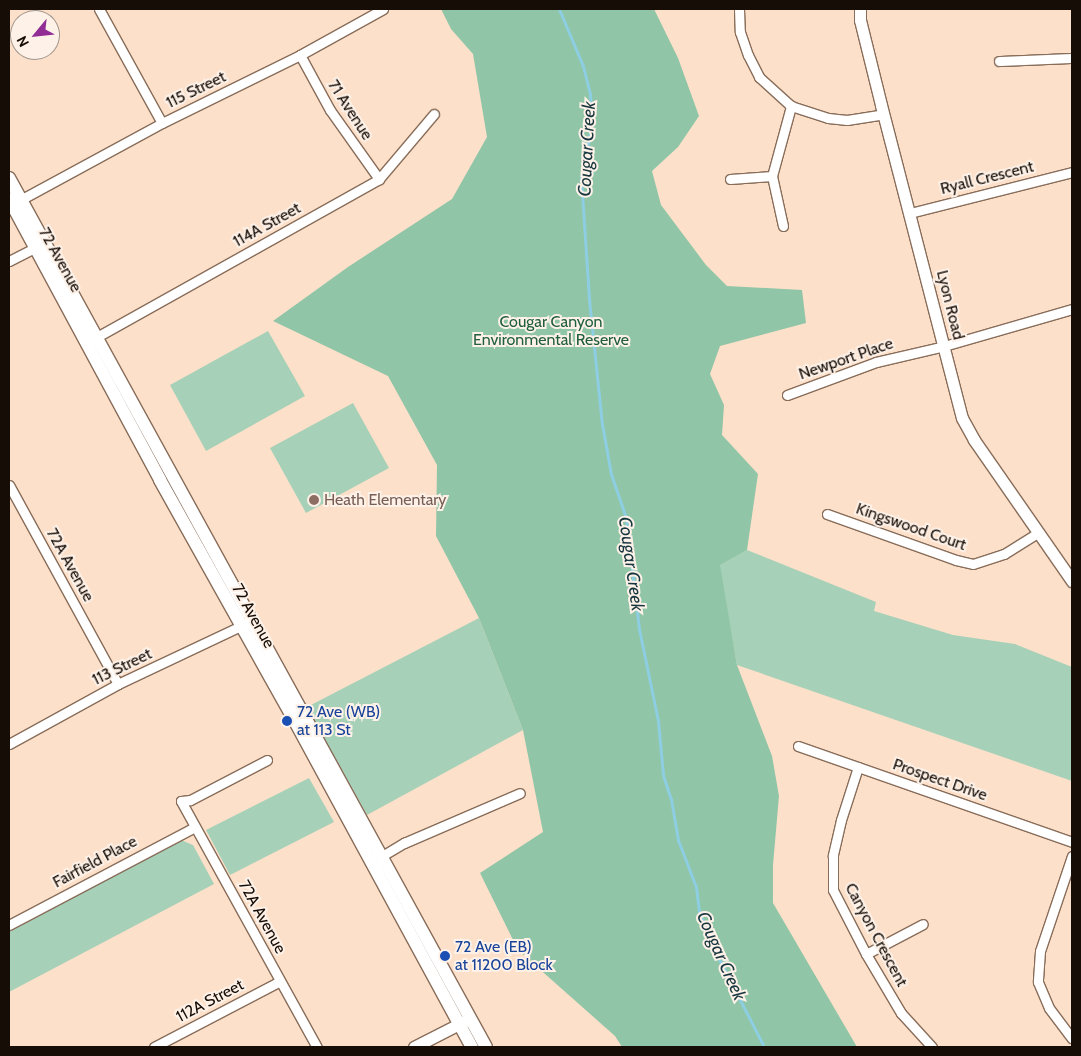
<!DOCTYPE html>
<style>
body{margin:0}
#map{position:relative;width:1081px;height:1056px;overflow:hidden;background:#fde0c9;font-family:Cabin,sans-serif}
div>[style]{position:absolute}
.green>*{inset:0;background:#a6d1b8}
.forest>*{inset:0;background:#90c5a7}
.stream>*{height:3px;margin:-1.5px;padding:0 1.5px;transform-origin:1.5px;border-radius:1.5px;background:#8ecee2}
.roads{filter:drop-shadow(1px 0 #886d5a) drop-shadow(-1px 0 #886d5a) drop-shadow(0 1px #886d5a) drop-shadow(0 -1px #886d5a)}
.minor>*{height:9px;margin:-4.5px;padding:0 4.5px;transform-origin:4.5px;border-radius:4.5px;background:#fff}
.tertiary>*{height:11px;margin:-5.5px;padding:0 5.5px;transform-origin:5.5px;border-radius:5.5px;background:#fff}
.secondary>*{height:12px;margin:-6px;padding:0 6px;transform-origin:6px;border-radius:6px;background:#fff}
.dots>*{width:14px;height:14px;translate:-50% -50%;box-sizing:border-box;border:2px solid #fdf1e8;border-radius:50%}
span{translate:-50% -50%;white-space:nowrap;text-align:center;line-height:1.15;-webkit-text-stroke:4px #fdf1e8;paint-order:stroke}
.street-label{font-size:16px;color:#160d06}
.park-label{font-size:16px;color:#205e40}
.education-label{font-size:16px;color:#785e54}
.left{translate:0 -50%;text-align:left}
.transit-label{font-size:16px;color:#164399}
.water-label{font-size:18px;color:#17363f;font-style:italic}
.frame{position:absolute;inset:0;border:10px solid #160d06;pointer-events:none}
.north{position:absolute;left:10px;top:10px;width:50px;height:50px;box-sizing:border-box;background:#fdf1e8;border:1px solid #a1968e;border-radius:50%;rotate:242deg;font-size:14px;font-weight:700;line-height:20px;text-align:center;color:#160d06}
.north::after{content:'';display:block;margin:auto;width:18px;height:22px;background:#912d94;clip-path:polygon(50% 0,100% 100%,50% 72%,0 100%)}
</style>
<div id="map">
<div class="green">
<div style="clip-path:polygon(268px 331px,305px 396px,206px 451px,170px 385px)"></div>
<div style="clip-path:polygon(353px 403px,389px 468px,306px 513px,270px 448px)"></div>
<div style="clip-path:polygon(747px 550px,876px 602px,874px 611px,953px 635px,1015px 644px,1072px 667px,1072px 781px,737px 665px,719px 565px)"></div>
<div style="clip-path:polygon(479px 618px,523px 730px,367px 815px,307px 707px)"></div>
<div style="clip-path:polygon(309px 778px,334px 822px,230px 875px,206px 830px)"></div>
<div style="clip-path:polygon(181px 840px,193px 845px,214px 884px,9px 992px,9px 932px)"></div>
</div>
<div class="forest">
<div style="clip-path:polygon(441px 9px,654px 9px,678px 58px,699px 116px,678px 147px,652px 171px,661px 205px,706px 265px,727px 286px,802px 290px,806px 323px,720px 346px,710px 374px,724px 405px,722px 435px,758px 474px,747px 550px,720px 565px,737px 665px,772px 756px,779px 796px,773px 865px,773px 903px,857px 1047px,622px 1047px,615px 1036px,518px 950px,480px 873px,543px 832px,523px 730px,479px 618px,436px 536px,437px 465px,388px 376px,273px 321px,348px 267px,452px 199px,487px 137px,473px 54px,451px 29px)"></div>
</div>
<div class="stream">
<div style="left:559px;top:9px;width:62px;rotate:67.2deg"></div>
<div style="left:583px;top:66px;width:29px;rotate:76deg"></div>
<div style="left:590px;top:94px;width:29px;rotate:86deg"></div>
<div style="left:592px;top:123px;width:56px;rotate:101.3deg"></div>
<div style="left:581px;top:178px;width:121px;rotate:86.2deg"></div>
<div style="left:589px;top:299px;width:126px;rotate:84.1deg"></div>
<div style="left:602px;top:424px;width:51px;rotate:79.8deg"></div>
<div style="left:611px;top:474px;width:46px;rotate:71.2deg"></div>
<div style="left:626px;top:518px;width:112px;rotate:83.3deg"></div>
<div style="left:639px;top:629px;width:94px;rotate:78.3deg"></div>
<div style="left:658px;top:721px;width:54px;rotate:84.7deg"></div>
<div style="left:663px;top:775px;width:25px;rotate:72deg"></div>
<div style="left:671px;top:799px;width:42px;rotate:80.3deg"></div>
<div style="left:678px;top:840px;width:50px;rotate:69deg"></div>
<div style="left:696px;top:887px;width:25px;rotate:83deg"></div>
<div style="left:699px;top:912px;width:44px;rotate:67.5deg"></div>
<div style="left:716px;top:953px;width:106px;rotate:62.9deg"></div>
</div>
<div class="roads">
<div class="minor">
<div style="left:99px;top:9px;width:130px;rotate:61.1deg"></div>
<div style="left:739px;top:9px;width:23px;rotate:88deg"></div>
<div style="left:740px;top:32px;width:24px;rotate:71deg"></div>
<div style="left:748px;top:55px;width:25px;rotate:63deg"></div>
<div style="left:759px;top:77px;width:43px;rotate:42.2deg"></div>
<div style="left:791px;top:106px;width:39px;rotate:18deg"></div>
<div style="left:828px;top:118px;width:19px;rotate:6deg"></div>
<div style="left:847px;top:120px;width:37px;rotate:-9deg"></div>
<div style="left:300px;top:55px;width:63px;rotate:61.4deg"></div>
<div style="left:330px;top:110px;width:85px;rotate:54.6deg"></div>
<div style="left:999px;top:61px;width:73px;rotate:-2.4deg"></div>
<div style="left:730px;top:179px;width:42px;rotate:-4.1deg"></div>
<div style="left:22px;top:199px;width:159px;rotate:-28.5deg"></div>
<div style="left:162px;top:123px;width:154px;rotate:-26.2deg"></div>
<div style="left:300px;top:55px;width:95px;rotate:-29deg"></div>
<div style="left:910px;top:213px;width:167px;rotate:-14.2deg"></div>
<div style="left:783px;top:226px;width:51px;rotate:-102.4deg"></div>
<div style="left:772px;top:176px;width:73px;rotate:-74.8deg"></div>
<div style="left:9px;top:261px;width:28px;rotate:-27deg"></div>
<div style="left:34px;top:248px;width:6px;rotate:31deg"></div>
<div style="left:95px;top:338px;width:325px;rotate:-29.2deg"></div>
<div style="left:379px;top:179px;width:85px;rotate:-49.8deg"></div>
<div style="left:787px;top:395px;width:95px;rotate:-20.3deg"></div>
<div style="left:876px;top:362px;width:70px;rotate:-13.2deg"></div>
<div style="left:944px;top:346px;width:133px;rotate:-16.1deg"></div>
<div style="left:9px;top:485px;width:227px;rotate:61.3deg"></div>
<div style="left:827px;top:514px;width:137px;rotate:19.6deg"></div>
<div style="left:956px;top:560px;width:17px;rotate:13deg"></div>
<div style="left:973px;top:564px;width:33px;rotate:-18deg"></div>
<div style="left:1004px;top:554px;width:40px;rotate:-32deg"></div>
<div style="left:9px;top:744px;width:124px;rotate:-28.8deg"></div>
<div style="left:118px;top:684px;width:140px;rotate:-25.3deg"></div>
<div style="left:798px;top:746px;width:290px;rotate:19.3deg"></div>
<div style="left:267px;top:760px;width:87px;rotate:152.5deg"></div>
<div style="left:190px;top:800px;width:9px;rotate:174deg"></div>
<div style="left:181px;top:801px;width:281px;rotate:61.1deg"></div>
<div style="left:858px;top:767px;width:56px;rotate:107.8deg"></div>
<div style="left:841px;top:820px;width:37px;rotate:103deg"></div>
<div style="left:833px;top:856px;width:34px;rotate:90deg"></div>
<div style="left:833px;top:890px;width:72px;rotate:62.7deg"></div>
<div style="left:866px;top:954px;width:69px;rotate:59.3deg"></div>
<div style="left:901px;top:1013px;width:46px;rotate:47.6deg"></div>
<div style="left:382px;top:856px;width:26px;rotate:-31deg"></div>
<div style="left:404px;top:843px;width:126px;rotate:-23.3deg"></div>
<div style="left:1072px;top:856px;width:100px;rotate:108.6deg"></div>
<div style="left:1040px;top:951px;width:31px;rotate:94deg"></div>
<div style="left:1038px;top:982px;width:28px;rotate:67deg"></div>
<div style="left:1049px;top:1008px;width:38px;rotate:53deg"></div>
<div style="left:9px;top:925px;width:210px;rotate:-27.8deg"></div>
<div style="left:866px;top:954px;width:64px;rotate:-27.8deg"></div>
<div style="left:154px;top:1047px;width:142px;rotate:-27.6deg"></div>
</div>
<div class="tertiary">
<div style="left:860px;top:9px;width:11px;rotate:90deg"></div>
<div style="left:860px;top:20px;width:88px;rotate:76.1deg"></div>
<div style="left:881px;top:105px;width:323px;rotate:75.5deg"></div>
<div style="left:962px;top:418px;width:25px;rotate:61deg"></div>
<div style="left:974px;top:440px;width:172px;rotate:55.2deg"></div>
<div style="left:414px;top:1047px;width:59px;rotate:-27deg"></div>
</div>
<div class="secondary">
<div style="left:9px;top:178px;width:991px;rotate:61.24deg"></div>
<div style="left:9px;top:199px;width:319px;rotate:61.7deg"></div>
<div style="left:160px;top:480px;width:268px;rotate:60.8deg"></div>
<div style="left:291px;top:714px;width:379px;rotate:61.5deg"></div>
</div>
</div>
<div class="dots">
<div style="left:314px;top:500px;background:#8d6e63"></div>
<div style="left:287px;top:721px;background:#1a4fb4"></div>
<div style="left:445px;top:956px;background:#1a4fb4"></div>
</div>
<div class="street-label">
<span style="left:196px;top:90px;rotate:-26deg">115 Street</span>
<span style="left:350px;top:110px;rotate:57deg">71 Avenue</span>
<span style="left:987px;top:178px;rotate:-14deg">Ryall Crescent</span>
<span style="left:267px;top:225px;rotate:-29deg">114A Street</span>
<span style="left:60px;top:260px;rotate:61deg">72 Avenue</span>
<span style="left:950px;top:305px;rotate:76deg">Lyon Road</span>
<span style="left:846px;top:359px;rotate:-19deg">Newport Place</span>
<span style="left:911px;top:527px;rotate:19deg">Kingswood Court</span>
<span style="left:70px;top:565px;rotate:61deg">72A Avenue</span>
<span style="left:253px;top:616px;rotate:61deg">72 Avenue</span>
<span style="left:122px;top:667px;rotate:-26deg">113 Street</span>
<span style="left:940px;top:780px;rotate:19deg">Prospect Drive</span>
<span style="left:95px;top:862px;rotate:-28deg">Fairfield Place</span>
<span style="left:262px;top:917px;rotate:61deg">72A Avenue</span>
<span style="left:876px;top:935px;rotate:62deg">Canyon Crescent</span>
<span style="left:210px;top:1001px;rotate:-28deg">112A Street</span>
</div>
<div class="park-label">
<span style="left:551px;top:331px">Cougar Canyon<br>Environmental Reserve</span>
</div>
<div class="education-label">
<span class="left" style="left:324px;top:500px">Heath Elementary</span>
</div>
<div class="transit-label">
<span class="left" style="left:297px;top:721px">72 Ave (WB)<br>at 113 St</span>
<span class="left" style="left:455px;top:956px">72 Ave (EB)<br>at 11200 Block</span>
</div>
<div class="water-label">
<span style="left:587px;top:149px;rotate:-87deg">Cougar Creek</span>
<span style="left:631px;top:564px;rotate:82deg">Cougar Creek</span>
<span style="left:721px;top:956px;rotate:66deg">Cougar Creek</span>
</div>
<div class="frame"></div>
<div class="north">N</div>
</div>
